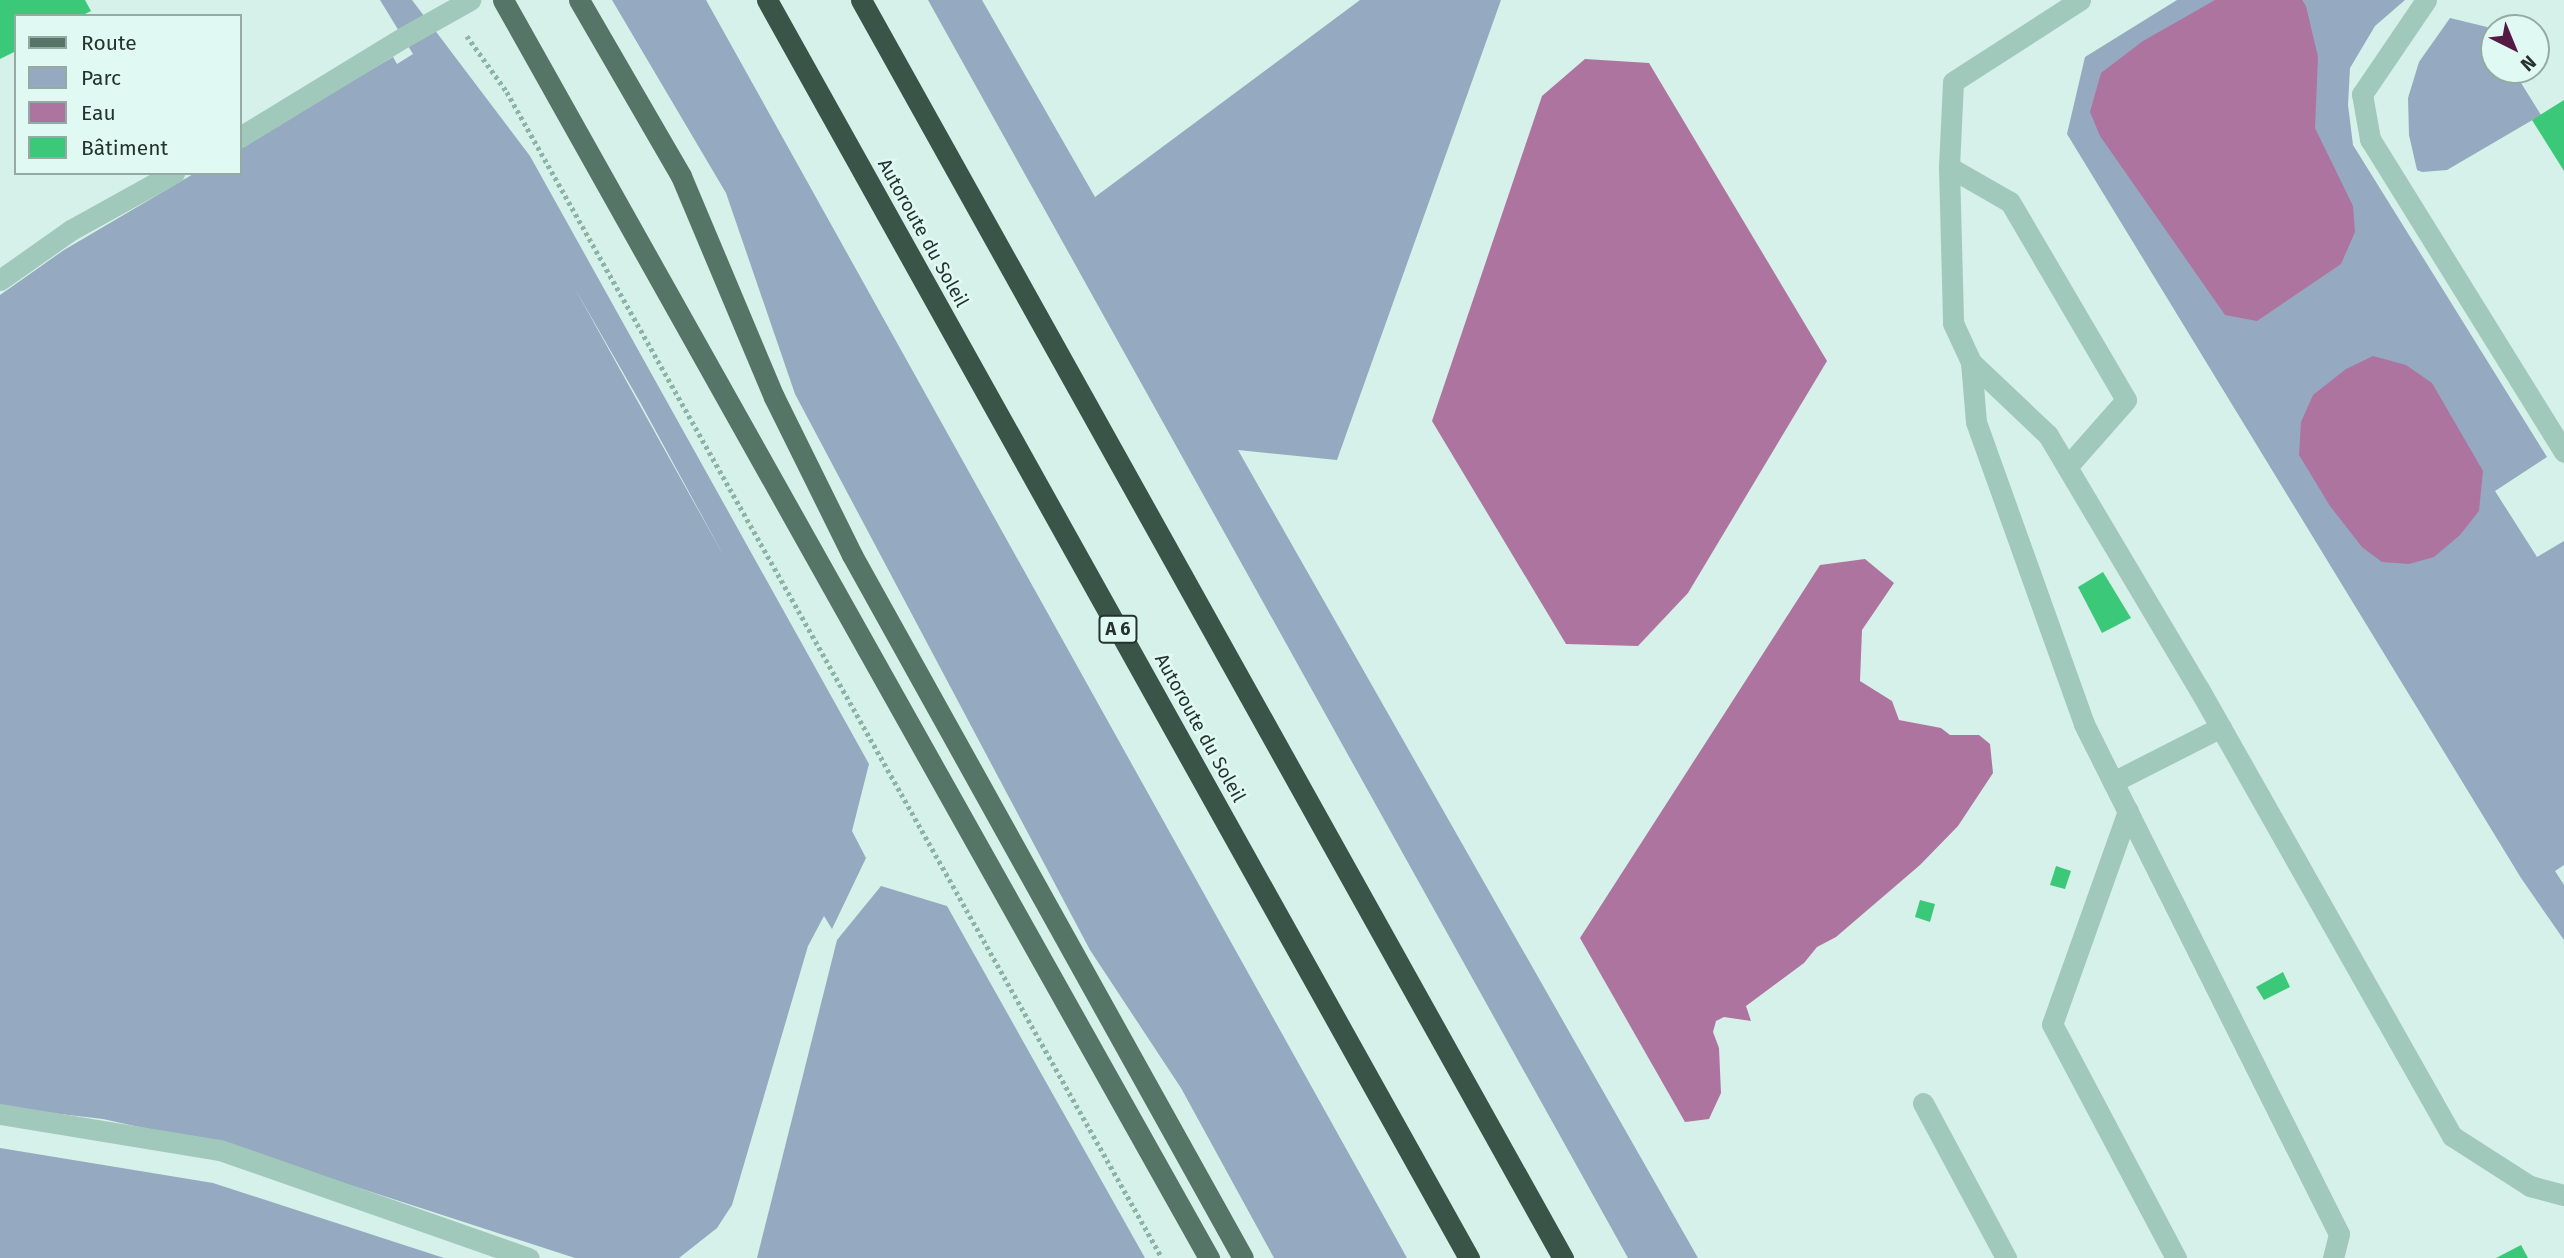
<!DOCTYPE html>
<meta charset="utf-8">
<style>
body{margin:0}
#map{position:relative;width:2564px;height:1258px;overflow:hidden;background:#d5f1e9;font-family:"Fira Sans",sans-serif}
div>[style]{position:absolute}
.green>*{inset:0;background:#95a9c0}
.water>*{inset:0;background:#ae74a0}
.building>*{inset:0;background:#3bc979}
.path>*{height:4.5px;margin-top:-2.25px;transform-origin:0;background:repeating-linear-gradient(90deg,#8cb4a5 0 3.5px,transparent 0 7px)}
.minor>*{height:21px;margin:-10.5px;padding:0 10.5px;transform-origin:10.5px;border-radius:10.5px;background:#a1c9bb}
.major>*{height:21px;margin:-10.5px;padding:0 10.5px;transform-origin:10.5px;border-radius:10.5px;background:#557566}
.highway>*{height:21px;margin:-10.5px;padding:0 10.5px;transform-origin:10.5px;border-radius:10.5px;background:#3b5448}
.minor-bridge>*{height:21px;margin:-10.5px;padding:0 10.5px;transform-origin:10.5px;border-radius:10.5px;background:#a1c9bb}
span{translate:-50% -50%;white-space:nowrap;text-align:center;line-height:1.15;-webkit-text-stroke:5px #e1f9f3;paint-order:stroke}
.shield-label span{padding:2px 5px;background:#e1f9f3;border:2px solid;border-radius:5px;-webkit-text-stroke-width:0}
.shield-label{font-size:18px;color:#24332c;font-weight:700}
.street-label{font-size:19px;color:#24332c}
.legend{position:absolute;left:14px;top:14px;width:228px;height:161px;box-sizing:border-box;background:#e1f9f3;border:2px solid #95aaa3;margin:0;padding:9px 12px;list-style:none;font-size:21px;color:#24332c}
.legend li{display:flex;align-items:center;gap:14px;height:35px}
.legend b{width:35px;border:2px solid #95aaa3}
.north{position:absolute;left:2480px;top:14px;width:70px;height:70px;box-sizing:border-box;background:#e1f9f3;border:2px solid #95aaa3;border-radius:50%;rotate:137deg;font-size:19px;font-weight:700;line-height:28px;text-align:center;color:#24332c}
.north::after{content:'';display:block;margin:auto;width:24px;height:32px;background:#551945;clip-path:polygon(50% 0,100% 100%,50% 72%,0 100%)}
</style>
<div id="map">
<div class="green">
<div style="clip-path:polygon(evenodd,380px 0,412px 0,530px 156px,869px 764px,852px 831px,866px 858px,832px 929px,824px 916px,808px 946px,732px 1205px,717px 1228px,679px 1258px,575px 1258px,239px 1149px,103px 1119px,0 1107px,0 295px,64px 250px,195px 173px,240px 173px,240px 147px,393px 57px,397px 64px,413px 54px,380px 0,574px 287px,640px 402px,726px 560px,574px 287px)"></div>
<div style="clip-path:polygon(612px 0,706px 0,1407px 1258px,1274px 1258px,1181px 1088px,1090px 950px,795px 394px,726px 193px)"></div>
<div style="clip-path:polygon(928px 0,982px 0,1095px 197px,1360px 0,1501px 0,1337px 460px,1238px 450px,1698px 1258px,1628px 1258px)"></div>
<div style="clip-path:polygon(2177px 0,2405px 0,2375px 26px,2350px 68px,2348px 105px,2353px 145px,2547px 457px,2495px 491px,2537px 557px,2564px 541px,2564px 865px,2555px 871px,2564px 885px,2564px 940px,2521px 878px,2067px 134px,2085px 57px)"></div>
<div style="clip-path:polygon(2450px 18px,2487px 27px,2494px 38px,2494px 70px,2513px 70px,2541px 115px,2447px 170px,2422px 172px,2417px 170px,2409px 135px,2408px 98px,2419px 62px)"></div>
<div style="clip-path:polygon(881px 886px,947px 906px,1145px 1258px,757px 1258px,837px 940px)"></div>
<div style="clip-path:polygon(0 1148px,213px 1183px,444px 1258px,0 1258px)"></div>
</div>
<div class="water">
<div style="clip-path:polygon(2215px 0,2302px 0,2306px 6px,2318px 57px,2315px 128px,2353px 206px,2355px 232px,2341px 264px,2257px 321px,2225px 315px,2100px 136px,2090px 112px,2101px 73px,2143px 41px)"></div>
<div style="clip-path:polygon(1585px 59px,1649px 63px,1827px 361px,1688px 593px,1638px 646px,1566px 644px,1432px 421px,1542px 96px)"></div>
<div style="clip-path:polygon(2373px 356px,2406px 365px,2432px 383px,2483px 471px,2479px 511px,2460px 535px,2434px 557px,2409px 564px,2382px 562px,2362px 547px,2330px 506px,2299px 455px,2301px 422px,2313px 395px,2346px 369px)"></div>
<div style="clip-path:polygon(1865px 559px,1894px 583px,1862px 630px,1860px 681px,1892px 701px,1899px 720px,1941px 728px,1950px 735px,1979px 735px,1990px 744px,1993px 773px,1958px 826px,1920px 865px,1836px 937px,1817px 947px,1804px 963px,1746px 1006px,1751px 1021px,1724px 1017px,1716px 1021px,1713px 1032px,1719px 1048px,1721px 1093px,1709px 1119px,1685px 1122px,1580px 938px,1820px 565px)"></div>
</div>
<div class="building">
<div style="clip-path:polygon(0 0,85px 0,91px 11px,81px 16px,16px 16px,16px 51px,0 59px)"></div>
<div style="clip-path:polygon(2564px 100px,2564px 171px,2532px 120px)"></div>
<div style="clip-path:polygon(2103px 572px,2131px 618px,2102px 633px,2078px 587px)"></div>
<div style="clip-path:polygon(2056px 866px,2071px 871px,2065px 889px,2050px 885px)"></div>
<div style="clip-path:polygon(1920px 900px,1935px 904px,1930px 922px,1915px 917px)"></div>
<div style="clip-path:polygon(2283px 972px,2290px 987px,2264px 1000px,2256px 987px)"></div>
<div style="clip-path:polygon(2521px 1245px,2528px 1258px,2496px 1258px)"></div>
</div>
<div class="path">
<div style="left:467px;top:36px;width:69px;rotate:54.5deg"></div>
<div style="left:507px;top:92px;width:1337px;rotate:60.67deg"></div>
</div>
<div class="minor">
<div style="left:2080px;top:0;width:151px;rotate:147.2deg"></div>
<div style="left:1953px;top:82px;width:85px;rotate:92.7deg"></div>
<div style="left:1949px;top:167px;width:156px;rotate:88.5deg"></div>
<div style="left:1953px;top:323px;width:43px;rotate:65.2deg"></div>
<div style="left:1971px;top:362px;width:60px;rotate:85.2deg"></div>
<div style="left:1976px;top:422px;width:321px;rotate:70.3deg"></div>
<div style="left:2084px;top:724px;width:570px;rotate:63.43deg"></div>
<div style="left:2339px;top:1234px;width:25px;rotate:104deg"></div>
<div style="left:2426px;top:0;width:114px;rotate:124.2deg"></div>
<div style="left:2362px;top:94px;width:46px;rotate:79.9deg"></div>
<div style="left:2370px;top:139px;width:368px;rotate:58.2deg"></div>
<div style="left:240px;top:137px;width:192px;rotate:-31.4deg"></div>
<div style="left:1949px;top:167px;width:70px;rotate:29.8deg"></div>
<div style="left:2010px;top:202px;width:229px;rotate:59.6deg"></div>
<div style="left:2126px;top:400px;width:89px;rotate:131.4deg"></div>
<div style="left:0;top:280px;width:87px;rotate:-35.2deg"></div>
<div style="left:71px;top:230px;width:118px;rotate:-29deg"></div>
<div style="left:1971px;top:362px;width:106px;rotate:43.5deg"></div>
<div style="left:2048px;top:435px;width:295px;rotate:59.3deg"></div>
<div style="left:2199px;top:689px;width:514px;rotate:60.49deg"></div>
<div style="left:2452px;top:1136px;width:93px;rotate:32.7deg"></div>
<div style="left:2530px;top:1186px;width:35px;rotate:15deg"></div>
<div style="left:2113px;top:782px;width:121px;rotate:-27deg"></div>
<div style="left:2128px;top:811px;width:226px;rotate:109.6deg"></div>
<div style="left:2052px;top:1024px;width:265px;rotate:62.1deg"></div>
<div style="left:1923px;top:1103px;width:176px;rotate:61.8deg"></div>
<div style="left:0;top:1114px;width:223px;rotate:9.3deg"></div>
<div style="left:220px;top:1150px;width:327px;rotate:19.3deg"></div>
</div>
<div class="major">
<div style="left:503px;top:0;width:1443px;rotate:60.7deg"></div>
<div style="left:579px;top:0;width:203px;rotate:59.9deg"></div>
<div style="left:681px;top:176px;width:240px;rotate:67.2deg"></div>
<div style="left:774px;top:397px;width:176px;rotate:63.7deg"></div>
<div style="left:852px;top:555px;width:804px;rotate:60.92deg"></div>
</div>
<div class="highway">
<div style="left:767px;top:0;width:1441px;rotate:60.84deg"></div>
<div style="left:861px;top:0;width:1441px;rotate:60.84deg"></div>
</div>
<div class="minor-bridge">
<div style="left:404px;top:37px;width:76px;rotate:-29.3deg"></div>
</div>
<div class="shield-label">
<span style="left:1118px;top:629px">A 6</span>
</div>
<div class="street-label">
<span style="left:923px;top:233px;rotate:61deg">Autoroute du Soleil</span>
<span style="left:1200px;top:728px;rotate:61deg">Autoroute du Soleil</span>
</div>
<ul class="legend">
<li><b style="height:9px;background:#557566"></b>Route</li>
<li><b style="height:19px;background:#95a9c0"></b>Parc</li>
<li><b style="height:19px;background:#ae74a0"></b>Eau</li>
<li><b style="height:19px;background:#3bc979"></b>Bâtiment</li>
</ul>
<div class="north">N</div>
</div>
